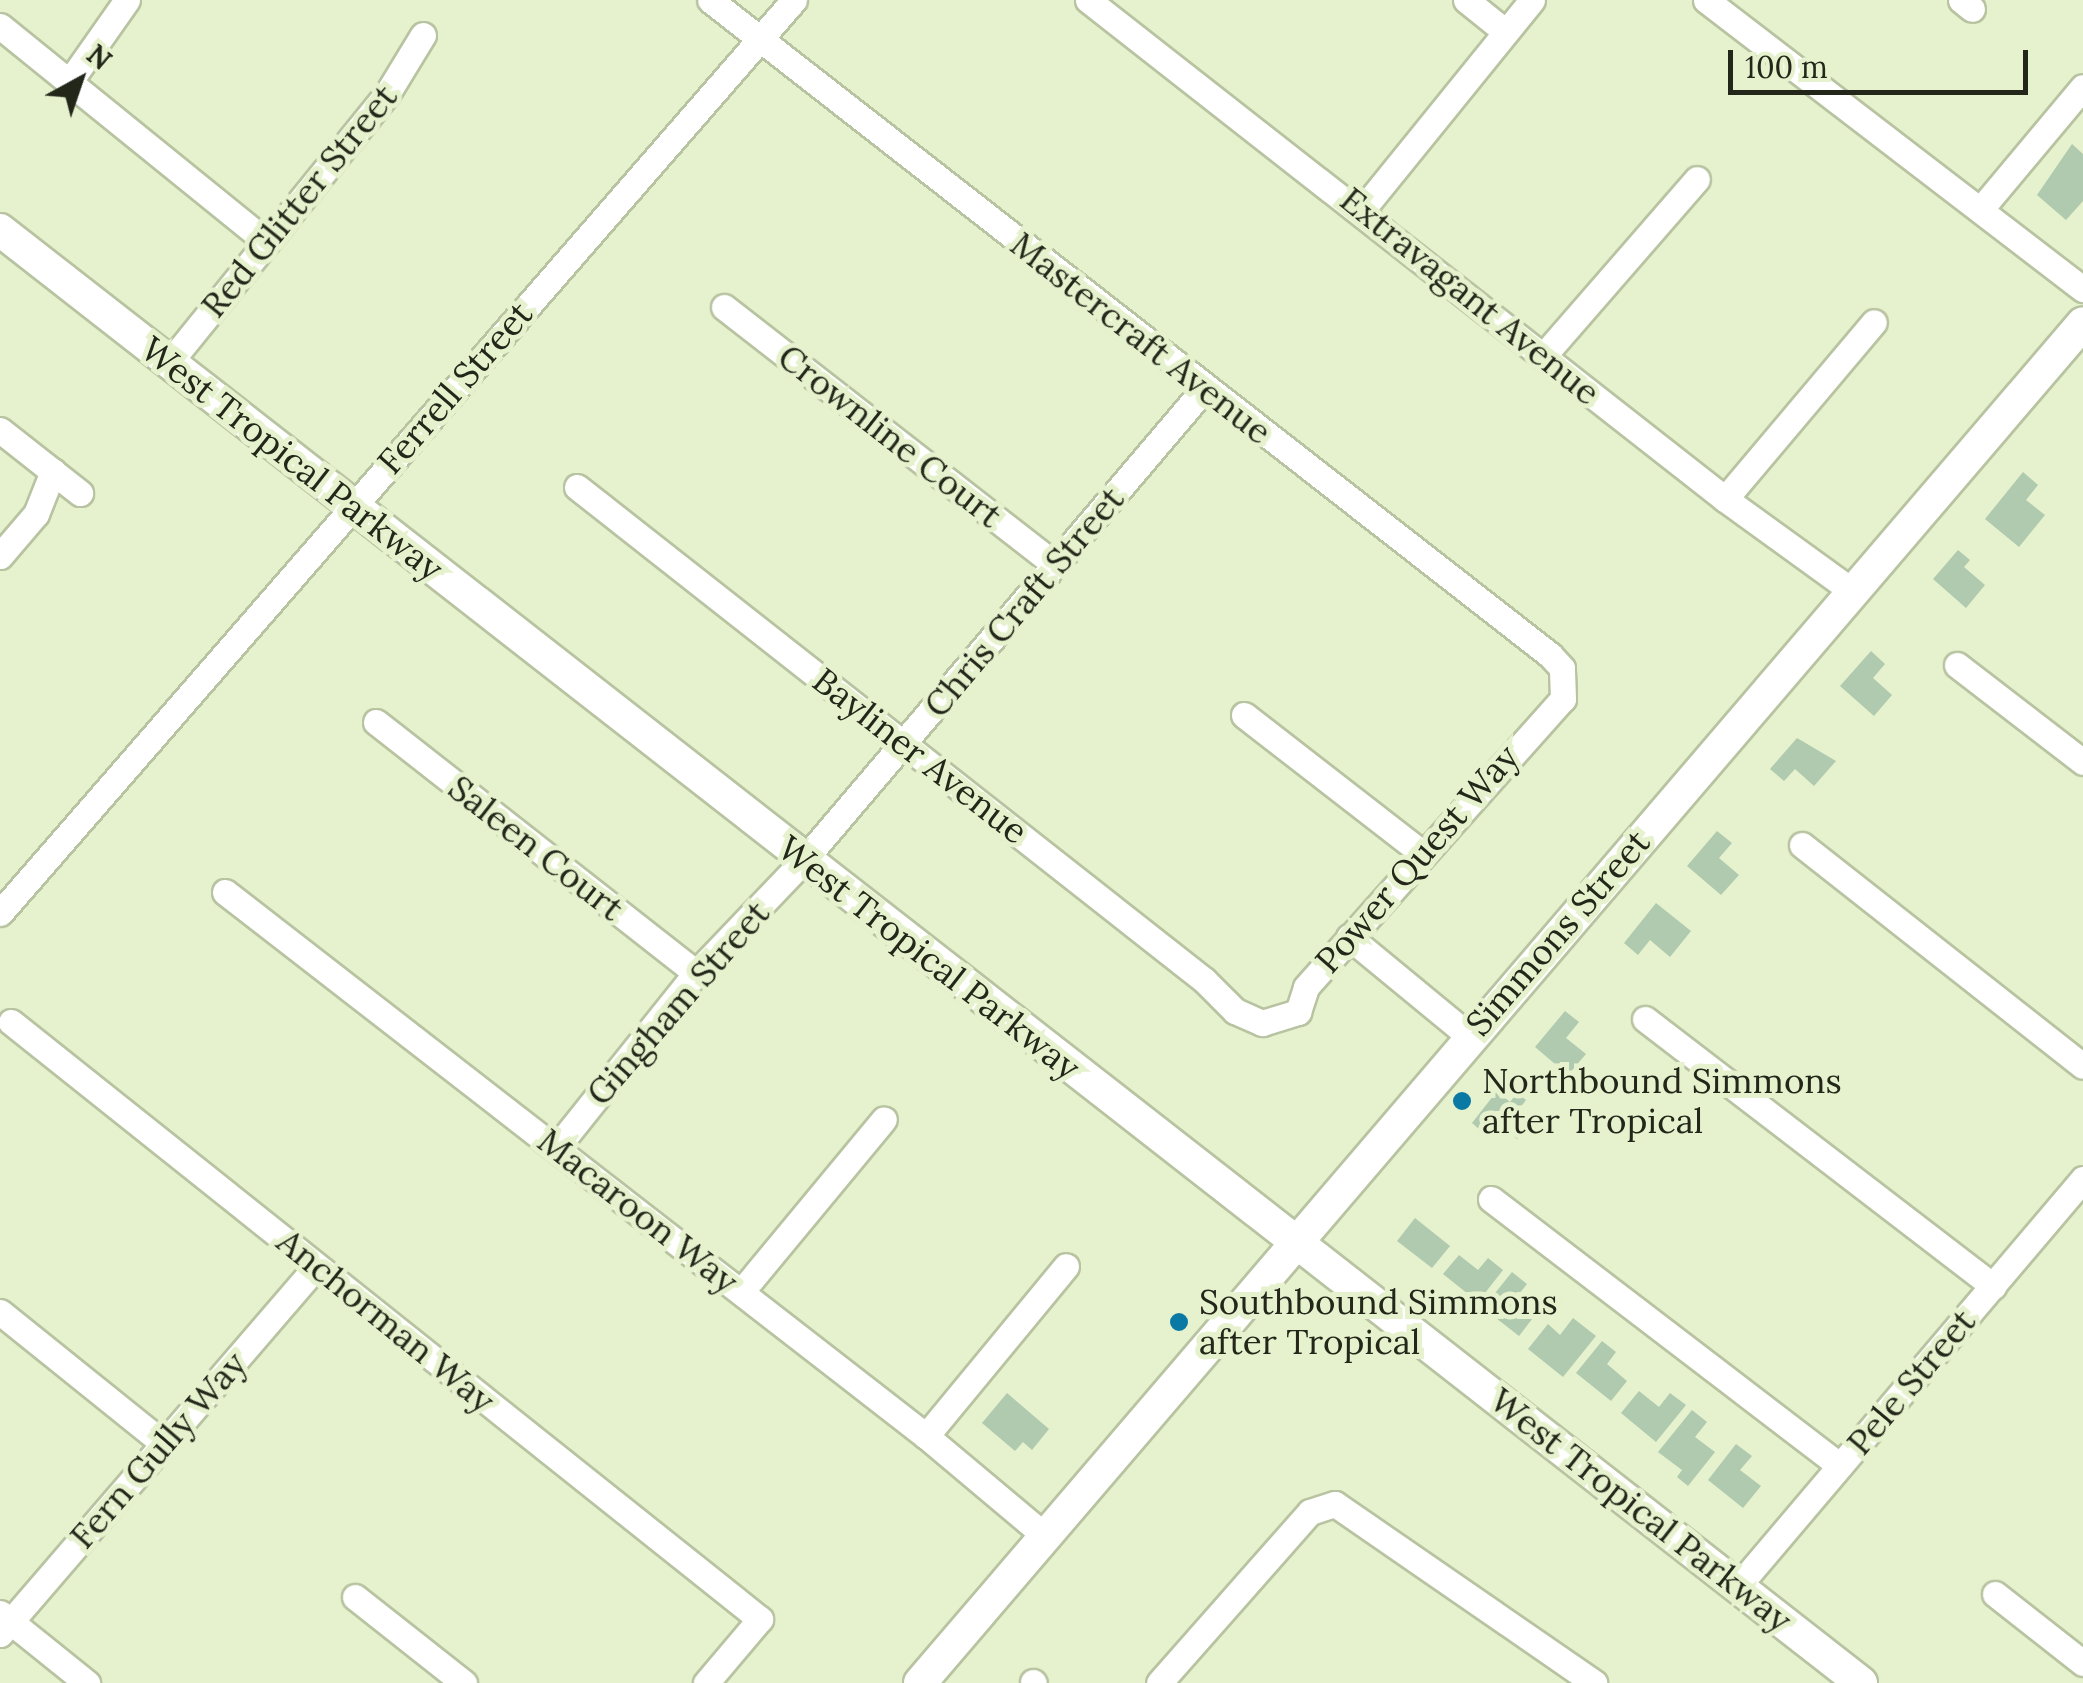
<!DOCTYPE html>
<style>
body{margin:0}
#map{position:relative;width:2083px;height:1683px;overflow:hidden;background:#e6f1cd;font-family:Lora,serif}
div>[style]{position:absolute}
.building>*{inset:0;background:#afcaae}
.roads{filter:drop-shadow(2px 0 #b8c3a1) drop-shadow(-2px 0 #b8c3a1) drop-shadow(0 2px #b8c3a1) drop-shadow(0 -2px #b8c3a1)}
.minor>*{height:25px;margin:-12.5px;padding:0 12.5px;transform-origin:12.5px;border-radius:12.5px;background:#fff}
.major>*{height:32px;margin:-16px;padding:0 16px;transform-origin:16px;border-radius:16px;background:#fff}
.dots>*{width:28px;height:28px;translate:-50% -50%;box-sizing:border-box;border:5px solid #e6f1cd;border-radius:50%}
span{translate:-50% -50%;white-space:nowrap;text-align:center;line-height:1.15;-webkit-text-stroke:10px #e6f1cd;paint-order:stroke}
.street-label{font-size:35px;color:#23271a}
.poi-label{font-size:35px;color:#23271a}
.left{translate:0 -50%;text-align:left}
.north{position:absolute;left:30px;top:30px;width:100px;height:100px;-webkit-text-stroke:8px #e6f1cd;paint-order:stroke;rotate:40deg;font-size:28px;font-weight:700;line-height:40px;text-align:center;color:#23271a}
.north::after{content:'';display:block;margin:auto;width:35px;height:45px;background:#23271a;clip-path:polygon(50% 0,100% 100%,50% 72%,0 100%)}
.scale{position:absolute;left:1728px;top:50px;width:300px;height:45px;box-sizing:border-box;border:5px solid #23271a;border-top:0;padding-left:12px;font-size:30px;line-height:35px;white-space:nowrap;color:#23271a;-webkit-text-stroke:8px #e6f1cd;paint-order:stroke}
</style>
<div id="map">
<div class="building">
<div style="clip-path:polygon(2072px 144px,2083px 154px,2083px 201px,2066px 220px,2037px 195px)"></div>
<div style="clip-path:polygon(2023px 472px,2038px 485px,2026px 500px,2045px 515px,2019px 547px,1985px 519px)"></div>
<div style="clip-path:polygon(1958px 550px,1970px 560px,1964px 567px,1985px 585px,1966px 608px,1933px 579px)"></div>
<div style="clip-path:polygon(1871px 651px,1885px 664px,1873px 678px,1892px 695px,1874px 716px,1840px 686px)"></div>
<div style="clip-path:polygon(1797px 738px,1836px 761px,1814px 786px,1795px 769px,1784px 781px,1770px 769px)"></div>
<div style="clip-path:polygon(1717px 831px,1732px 843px,1719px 858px,1739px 875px,1721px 895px,1687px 866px)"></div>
<div style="clip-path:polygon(1656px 903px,1691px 931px,1670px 957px,1650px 940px,1638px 955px,1624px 943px)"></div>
<div style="clip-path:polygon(1565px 1011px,1579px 1022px,1566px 1038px,1586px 1054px,1568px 1075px,1535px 1047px)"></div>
<div style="clip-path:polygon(1497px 1091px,1510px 1102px,1517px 1093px,1526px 1100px,1520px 1108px,1533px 1118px,1517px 1139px,1496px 1122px,1486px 1135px,1472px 1123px)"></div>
<div style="clip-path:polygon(1415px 1218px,1450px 1246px,1432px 1268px,1397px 1241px)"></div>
<div style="clip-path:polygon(1459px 1255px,1478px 1270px,1488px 1258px,1503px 1270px,1478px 1302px,1443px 1274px)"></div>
<div style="clip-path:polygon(1512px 1272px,1527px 1284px,1516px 1298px,1536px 1314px,1519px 1336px,1483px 1308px)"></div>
<div style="clip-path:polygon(1573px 1318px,1596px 1336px,1563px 1377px,1528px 1349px,1548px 1324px,1560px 1335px)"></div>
<div style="clip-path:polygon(1602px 1341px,1616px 1352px,1607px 1364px,1627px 1381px,1611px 1401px,1576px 1373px)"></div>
<div style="clip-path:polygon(1639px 1391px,1659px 1407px,1670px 1393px,1686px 1405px,1656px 1442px,1621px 1413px)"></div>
<div style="clip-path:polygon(1007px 1393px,1049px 1429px,1032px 1450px,1023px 1442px,1015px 1451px,982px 1423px)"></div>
<div style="clip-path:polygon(1692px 1410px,1707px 1422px,1695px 1437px,1715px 1452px,1688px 1486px,1677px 1477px,1682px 1470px,1658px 1452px)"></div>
<div style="clip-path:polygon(1736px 1444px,1752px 1456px,1740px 1470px,1761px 1486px,1743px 1508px,1708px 1480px)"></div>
</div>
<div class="roads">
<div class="minor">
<div style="left:1088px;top:0;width:809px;rotate:38.07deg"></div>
<div style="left:1725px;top:499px;width:157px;rotate:35.9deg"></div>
<div style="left:1466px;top:0;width:51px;rotate:38.7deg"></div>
<div style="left:1706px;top:0;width:475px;rotate:37.5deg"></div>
<div style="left:1961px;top:0;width:14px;rotate:39deg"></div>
<div style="left:0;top:26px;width:343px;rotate:39deg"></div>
<div style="left:70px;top:81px;width:99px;rotate:-54.9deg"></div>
<div style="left:1362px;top:210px;width:270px;rotate:-51deg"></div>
<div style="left:1980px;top:210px;width:160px;rotate:-50.1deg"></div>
<div style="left:724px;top:307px;width:420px;rotate:37.9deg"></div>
<div style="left:1544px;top:355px;width:233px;rotate:-49deg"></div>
<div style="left:169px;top:363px;width:346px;rotate:-51deg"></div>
<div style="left:387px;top:94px;width:69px;rotate:-58.6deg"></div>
<div style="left:0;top:430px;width:102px;rotate:38.2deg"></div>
<div style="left:577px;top:487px;width:798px;rotate:38.18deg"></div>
<div style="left:1204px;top:980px;width:44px;rotate:45deg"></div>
<div style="left:1235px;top:1011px;width:30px;rotate:24deg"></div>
<div style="left:1262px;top:1023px;width:38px;rotate:-17deg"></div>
<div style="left:1298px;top:1012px;width:26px;rotate:-72deg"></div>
<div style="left:1306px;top:987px;width:386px;rotate:-48.3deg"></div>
<div style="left:1563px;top:699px;width:31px;rotate:-92deg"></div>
<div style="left:1562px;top:668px;width:18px;rotate:-133deg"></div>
<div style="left:1550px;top:655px;width:1065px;rotate:-142.05deg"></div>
<div style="left:1725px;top:499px;width:231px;rotate:-49.9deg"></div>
<div style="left:0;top:556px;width:55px;rotate:-49.4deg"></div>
<div style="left:36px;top:514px;width:46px;rotate:-68.4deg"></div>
<div style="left:1957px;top:665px;width:159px;rotate:37.6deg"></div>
<div style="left:1244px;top:715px;width:225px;rotate:37.8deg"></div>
<div style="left:376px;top:722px;width:407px;rotate:38.1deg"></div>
<div style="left:1802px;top:845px;width:357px;rotate:38.2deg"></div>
<div style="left:225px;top:892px;width:887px;rotate:37.81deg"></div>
<div style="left:926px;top:1436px;width:155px;rotate:40deg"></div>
<div style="left:0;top:913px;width:1210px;rotate:-48.99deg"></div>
<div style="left:1349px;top:937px;width:156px;rotate:39.5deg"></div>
<div style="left:1645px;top:1019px;width:439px;rotate:37.5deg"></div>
<div style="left:11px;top:1022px;width:958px;rotate:38.56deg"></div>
<div style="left:760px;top:1619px;width:84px;rotate:130.2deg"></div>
<div style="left:557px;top:1147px;width:223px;rotate:-51.4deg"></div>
<div style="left:696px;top:973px;width:155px;rotate:-46.3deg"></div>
<div style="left:803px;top:861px;width:619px;rotate:-49.65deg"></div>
<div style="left:1491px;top:1199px;width:439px;rotate:37.4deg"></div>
<div style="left:741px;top:1292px;width:224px;rotate:-50.4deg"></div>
<div style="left:0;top:1312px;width:209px;rotate:38.8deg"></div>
<div style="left:926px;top:1436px;width:220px;rotate:-50.5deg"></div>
<div style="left:1739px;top:1585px;width:532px;rotate:-49.73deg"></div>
<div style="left:1995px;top:1594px;width:112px;rotate:38.1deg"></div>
<div style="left:355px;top:1597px;width:139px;rotate:38.3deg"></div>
<div style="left:0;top:1613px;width:112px;rotate:38.8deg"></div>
<div style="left:0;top:1634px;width:485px;rotate:-49.3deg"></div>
<div style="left:1033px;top:1682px;width:1px;rotate:45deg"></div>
<div style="left:1159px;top:1683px;width:228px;rotate:-48.6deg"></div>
<div style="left:1310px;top:1512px;width:26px;rotate:-18deg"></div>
<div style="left:1335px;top:1504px;width:315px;rotate:34.6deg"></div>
</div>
<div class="major">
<div style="left:0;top:230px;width:2361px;rotate:37.98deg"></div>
<div style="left:920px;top:1683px;width:1789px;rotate:-49.46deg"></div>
</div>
</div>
<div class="dots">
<div style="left:1462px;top:1101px;background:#0a7aa4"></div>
<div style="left:1179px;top:1322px;background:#0a7aa4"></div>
</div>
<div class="street-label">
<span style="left:299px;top:201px;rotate:-51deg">Red Glitter Street</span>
<span style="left:1470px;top:296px;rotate:39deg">Extravagant Avenue</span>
<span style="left:1141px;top:338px;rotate:38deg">Mastercraft Avenue</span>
<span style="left:455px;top:388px;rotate:-49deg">Ferrell Street</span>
<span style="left:890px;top:436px;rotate:38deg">Crownline Court</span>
<span style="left:292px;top:459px;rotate:38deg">West Tropical Parkway</span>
<span style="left:1024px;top:602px;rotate:-50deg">Chris Craft Street</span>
<span style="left:920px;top:756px;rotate:38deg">Bayliner Avenue</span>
<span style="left:536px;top:848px;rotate:38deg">Saleen Court</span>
<span style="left:1417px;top:859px;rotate:-49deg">Power Quest Way</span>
<span style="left:1558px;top:933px;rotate:-49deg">Simmons Street</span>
<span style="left:929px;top:958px;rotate:38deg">West Tropical Parkway</span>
<span style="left:678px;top:1003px;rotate:-49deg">Gingham Street</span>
<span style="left:638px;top:1211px;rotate:38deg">Macaroon Way</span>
<span style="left:386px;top:1321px;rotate:39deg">Anchorman Way</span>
<span style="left:1911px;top:1382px;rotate:-50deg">Pele Street</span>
<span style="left:158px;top:1450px;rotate:-49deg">Fern Gully Way</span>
<span style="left:1641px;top:1510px;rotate:38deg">West Tropical Parkway</span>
</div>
<div class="poi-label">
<span class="left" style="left:1482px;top:1101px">Northbound Simmons<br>after Tropical</span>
<span class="left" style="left:1199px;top:1322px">Southbound Simmons<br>after Tropical</span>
</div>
<div class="north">N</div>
<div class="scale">100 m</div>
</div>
